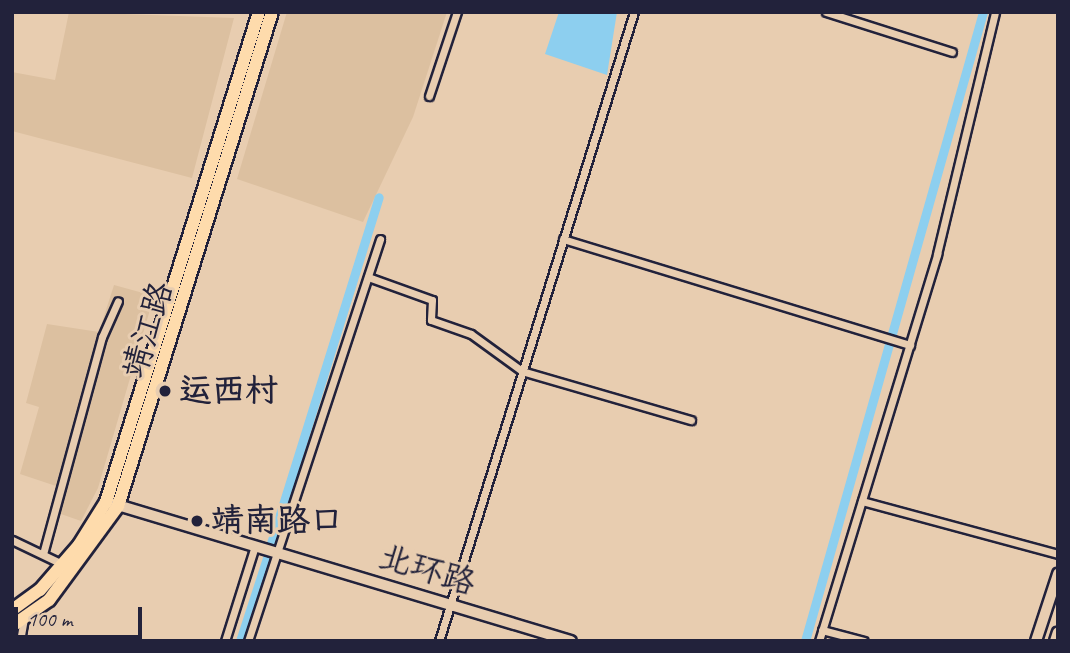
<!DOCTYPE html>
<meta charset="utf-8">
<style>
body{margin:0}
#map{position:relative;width:1070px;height:653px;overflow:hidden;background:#e8cdb0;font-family:Caveat,"LXGW WenKai TC",sans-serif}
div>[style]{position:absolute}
.built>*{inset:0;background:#dcc0a0}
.water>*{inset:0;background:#8dcfef}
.canal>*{height:9px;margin:-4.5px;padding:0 4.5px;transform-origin:4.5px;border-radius:4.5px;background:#8dcfef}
.roads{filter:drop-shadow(2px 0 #22223b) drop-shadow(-2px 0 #22223b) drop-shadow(0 2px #22223b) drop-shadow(0 -2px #22223b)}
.minor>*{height:7px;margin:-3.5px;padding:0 3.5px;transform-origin:3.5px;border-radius:3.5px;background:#e8cdb0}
.secondary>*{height:10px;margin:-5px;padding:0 5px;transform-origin:5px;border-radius:5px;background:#e8cdb0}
.primary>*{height:12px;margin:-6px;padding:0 6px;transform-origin:6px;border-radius:6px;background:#fedbac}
.dots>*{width:19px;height:19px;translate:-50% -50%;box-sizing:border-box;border:4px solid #e8cdb0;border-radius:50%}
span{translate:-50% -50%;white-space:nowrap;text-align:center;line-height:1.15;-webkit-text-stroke:6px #e8cdb0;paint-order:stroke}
.street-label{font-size:33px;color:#22223b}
.poi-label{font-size:33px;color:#22223b;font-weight:700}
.left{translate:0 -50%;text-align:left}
.frame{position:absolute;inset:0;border:14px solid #22223b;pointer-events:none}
.scale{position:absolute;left:14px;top:607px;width:128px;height:32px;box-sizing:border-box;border:4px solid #22223b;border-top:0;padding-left:9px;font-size:21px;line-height:24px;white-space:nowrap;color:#22223b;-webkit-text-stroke:5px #e8cdb0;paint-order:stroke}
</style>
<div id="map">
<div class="built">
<div style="clip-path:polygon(69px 12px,234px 18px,192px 178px,12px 131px,12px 72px,55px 80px)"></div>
<div style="clip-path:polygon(287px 12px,447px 12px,413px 117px,363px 222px,237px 179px)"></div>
<div style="clip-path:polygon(114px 285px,154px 296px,98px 488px,81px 521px,58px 513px,65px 489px,20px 474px,39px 407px,26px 403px,47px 324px,99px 332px)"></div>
</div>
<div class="water">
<div style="clip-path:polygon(559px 12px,617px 12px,607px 75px,545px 54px)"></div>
</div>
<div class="canal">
<div style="left:271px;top:543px;width:362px;rotate:-72.7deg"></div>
<div style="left:240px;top:641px;width:87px;rotate:-72deg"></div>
<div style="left:805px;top:641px;width:654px;rotate:-74.2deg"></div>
</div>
<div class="roads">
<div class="minor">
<div style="left:826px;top:12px;width:132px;rotate:17.6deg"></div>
<div style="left:429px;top:96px;width:89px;rotate:-71.6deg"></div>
<div style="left:563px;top:239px;width:363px;rotate:17deg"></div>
<div style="left:368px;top:277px;width:68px;rotate:19.8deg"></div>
<div style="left:432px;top:300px;width:20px;rotate:93deg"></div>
<div style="left:431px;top:320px;width:42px;rotate:19.3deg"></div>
<div style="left:471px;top:334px;width:63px;rotate:36deg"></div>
<div style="left:522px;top:371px;width:176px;rotate:16.2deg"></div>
<div style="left:862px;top:501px;width:203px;rotate:15.1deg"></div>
<div style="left:12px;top:540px;width:55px;rotate:25.6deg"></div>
<div style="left:43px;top:554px;width:225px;rotate:-74.8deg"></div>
<div style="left:102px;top:337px;width:39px;rotate:-66deg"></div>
<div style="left:822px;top:630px;width:43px;rotate:14.7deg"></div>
<div style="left:20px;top:641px;width:23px;rotate:-80deg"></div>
<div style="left:225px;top:641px;width:100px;rotate:-72.5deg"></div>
<div style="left:248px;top:641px;width:423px;rotate:-71.8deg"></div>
<div style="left:439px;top:641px;width:659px;rotate:-72.78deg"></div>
<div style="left:819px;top:641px;width:405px;rotate:-73deg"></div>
<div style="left:937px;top:254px;width:249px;rotate:-76.5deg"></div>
</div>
<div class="secondary">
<div style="left:111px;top:503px;width:480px;rotate:16.7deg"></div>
<div style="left:1036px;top:641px;width:71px;rotate:-71.8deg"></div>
<div style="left:1055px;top:641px;width:9px;rotate:-72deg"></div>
</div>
<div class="primary">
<div style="left:12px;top:610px;width:34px;rotate:-36deg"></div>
<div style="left:40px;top:590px;width:60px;rotate:-49.1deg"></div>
<div style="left:79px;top:545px;width:51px;rotate:-57.9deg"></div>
<div style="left:106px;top:502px;width:513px;rotate:-72.66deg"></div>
<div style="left:12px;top:626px;width:45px;rotate:-35.1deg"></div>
<div style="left:49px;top:600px;width:117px;rotate:-53.7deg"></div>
<div style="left:118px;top:506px;width:517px;rotate:-72.69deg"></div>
</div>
</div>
<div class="dots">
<div style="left:165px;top:391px;background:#22223b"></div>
<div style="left:197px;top:521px;background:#22223b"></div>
</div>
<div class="street-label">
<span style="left:148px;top:330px;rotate:-73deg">靖江路</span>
<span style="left:427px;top:570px;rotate:17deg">北环路</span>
</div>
<div class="poi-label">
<span class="left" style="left:179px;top:391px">运西村</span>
<span class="left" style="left:211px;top:521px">靖南路口</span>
</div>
<div class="frame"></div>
<div class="scale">100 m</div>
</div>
